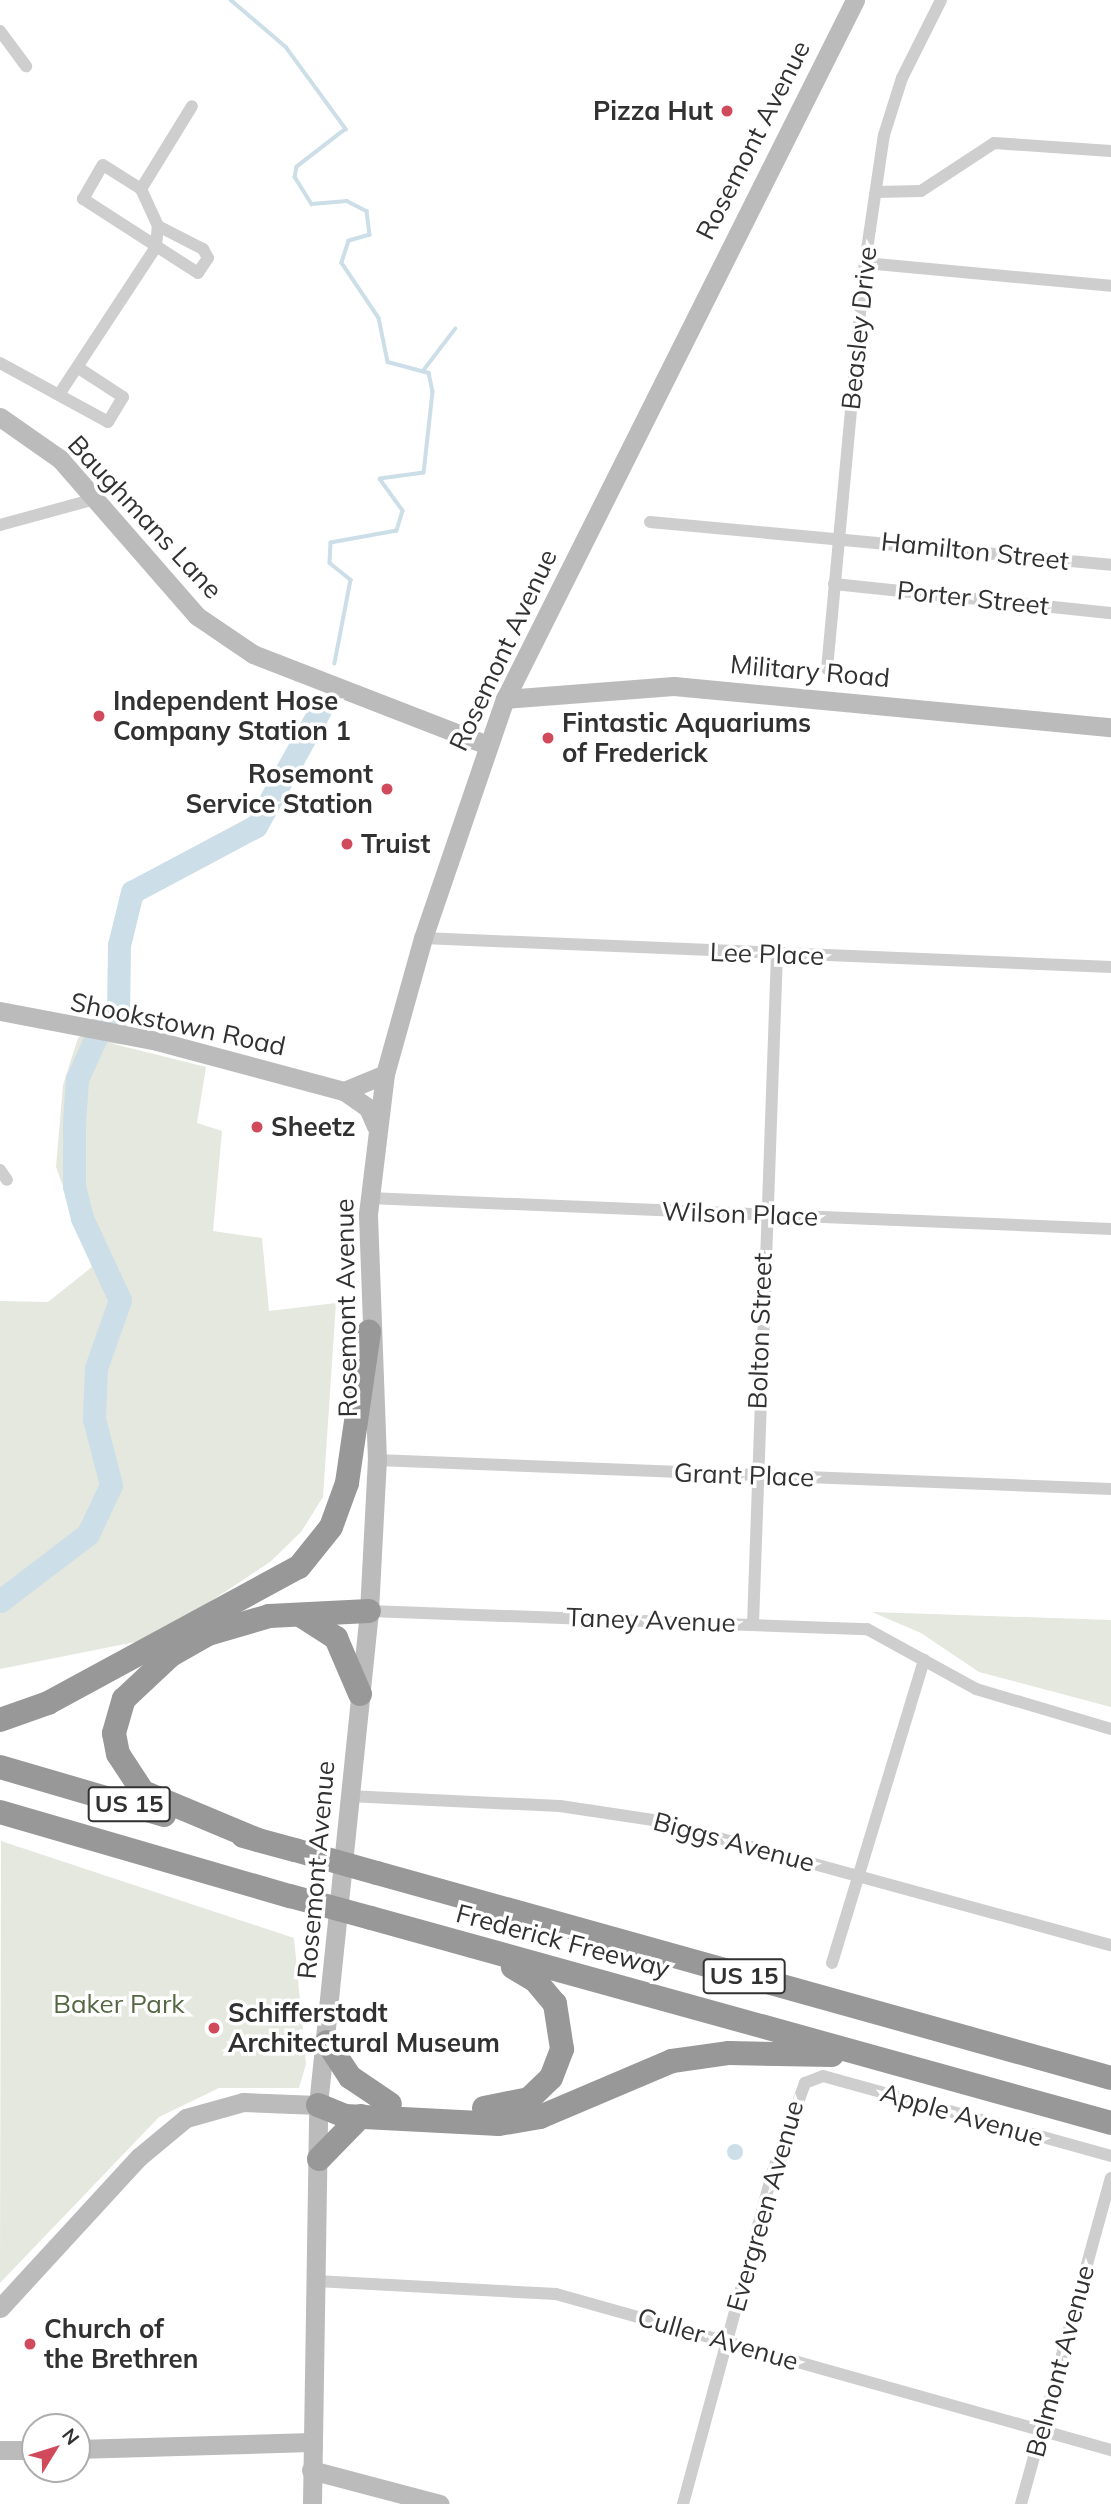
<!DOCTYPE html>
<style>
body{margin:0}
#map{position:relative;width:1111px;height:2504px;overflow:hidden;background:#fff;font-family:Mulish,sans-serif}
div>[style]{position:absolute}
.green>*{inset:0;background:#e4e8de}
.water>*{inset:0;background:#ccdee7}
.round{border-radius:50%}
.stream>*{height:3.5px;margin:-1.75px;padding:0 1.75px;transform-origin:1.75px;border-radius:1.75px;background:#ccdee7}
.river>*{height:23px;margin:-11.5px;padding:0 11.5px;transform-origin:11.5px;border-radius:11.5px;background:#ccdee7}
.street>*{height:12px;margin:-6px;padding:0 6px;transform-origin:6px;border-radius:6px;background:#cecece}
.secondary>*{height:19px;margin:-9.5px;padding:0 9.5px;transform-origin:9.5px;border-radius:9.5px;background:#bbb}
.highway>*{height:24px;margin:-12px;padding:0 12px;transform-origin:12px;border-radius:12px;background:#989898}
.highway-bridge>*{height:24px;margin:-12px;padding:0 12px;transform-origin:12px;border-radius:12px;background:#989898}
.dots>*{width:19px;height:19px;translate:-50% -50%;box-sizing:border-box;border:4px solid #fff;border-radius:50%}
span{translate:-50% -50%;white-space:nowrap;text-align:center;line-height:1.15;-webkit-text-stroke:7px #fff;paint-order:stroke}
.shield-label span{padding:2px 5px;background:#fff;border:2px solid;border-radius:5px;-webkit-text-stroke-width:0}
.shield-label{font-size:24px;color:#313131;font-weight:700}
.poi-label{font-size:26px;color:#313131;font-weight:700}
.right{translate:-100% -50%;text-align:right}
.left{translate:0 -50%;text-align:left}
.street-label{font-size:26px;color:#313131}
.park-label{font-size:26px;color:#566743}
.north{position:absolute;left:21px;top:2413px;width:70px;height:70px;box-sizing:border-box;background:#fff;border:2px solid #adadad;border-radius:50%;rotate:52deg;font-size:19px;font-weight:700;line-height:28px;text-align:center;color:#313131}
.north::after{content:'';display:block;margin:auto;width:24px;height:32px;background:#d04a5b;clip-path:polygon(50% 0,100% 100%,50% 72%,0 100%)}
</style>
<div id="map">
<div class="green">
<div style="clip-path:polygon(88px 1030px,207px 1054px,110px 1043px,206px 1067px,197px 1123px,222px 1131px,213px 1231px,262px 1238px,269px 1311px,336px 1303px,323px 1497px,301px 1532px,270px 1562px,155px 1638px,0 1669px,0 1301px,48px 1302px,92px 1267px,56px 1167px,63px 1085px,78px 1038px)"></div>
<div style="clip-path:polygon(872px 1612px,1111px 1620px,1111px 1707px,979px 1672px,921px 1633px)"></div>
<div style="clip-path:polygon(1px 1841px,294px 1938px,306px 2064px,299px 2088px,219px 2088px,159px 2117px,0 2283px)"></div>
</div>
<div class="water">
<div class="round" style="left:727px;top:2144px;width:16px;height:16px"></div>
</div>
<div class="stream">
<div style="left:231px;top:0;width:72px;rotate:40.5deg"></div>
<div style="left:286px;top:47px;width:102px;rotate:53.8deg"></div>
<div style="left:346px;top:129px;width:62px;rotate:142.2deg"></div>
<div style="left:297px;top:167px;width:10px;rotate:101deg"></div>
<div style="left:295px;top:177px;width:32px;rotate:58deg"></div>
<div style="left:312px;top:204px;width:35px;rotate:-5deg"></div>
<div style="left:347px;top:201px;width:22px;rotate:27deg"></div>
<div style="left:367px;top:211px;width:24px;rotate:83deg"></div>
<div style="left:370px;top:235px;width:22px;rotate:164deg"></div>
<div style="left:349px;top:241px;width:23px;rotate:108deg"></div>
<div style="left:342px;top:263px;width:66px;rotate:56.1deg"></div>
<div style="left:379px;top:318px;width:45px;rotate:78.4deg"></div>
<div style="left:388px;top:362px;width:42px;rotate:15deg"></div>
<div style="left:429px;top:373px;width:19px;rotate:78deg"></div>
<div style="left:433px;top:392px;width:81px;rotate:96.3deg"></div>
<div style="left:424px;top:473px;width:44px;rotate:172.2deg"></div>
<div style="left:380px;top:479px;width:39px;rotate:54deg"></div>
<div style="left:403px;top:511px;width:21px;rotate:107deg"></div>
<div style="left:397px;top:531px;width:67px;rotate:169.7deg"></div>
<div style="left:331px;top:543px;width:20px;rotate:93deg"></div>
<div style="left:330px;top:563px;width:27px;rotate:39deg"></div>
<div style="left:351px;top:580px;width:85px;rotate:100.9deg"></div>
<div style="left:423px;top:371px;width:53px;rotate:-52.7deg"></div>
</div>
<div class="river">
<div style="left:0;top:1601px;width:111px;rotate:-37.3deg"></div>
<div style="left:88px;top:1534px;width:54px;rotate:-64.9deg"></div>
<div style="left:111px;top:1485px;width:68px;rotate:-104.4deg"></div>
<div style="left:94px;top:1419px;width:51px;rotate:-87.8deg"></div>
<div style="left:96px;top:1368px;width:72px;rotate:-70.6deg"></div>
<div style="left:120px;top:1300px;width:90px;rotate:-114.9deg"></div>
<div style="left:82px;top:1218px;width:33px;rotate:-104deg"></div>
<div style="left:74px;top:1186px;width:62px;rotate:-90deg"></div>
<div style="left:74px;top:1124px;width:45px;rotate:-86.2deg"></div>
<div style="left:77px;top:1079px;width:63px;rotate:-65.5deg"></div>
<div style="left:103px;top:1022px;width:16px;rotate:-22deg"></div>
<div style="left:118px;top:1016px;width:71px;rotate:-89.2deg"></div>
<div style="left:119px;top:945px;width:55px;rotate:-76.2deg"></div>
<div style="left:132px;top:892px;width:140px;rotate:-28deg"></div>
<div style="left:256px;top:826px;width:132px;rotate:-61.1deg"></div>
</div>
<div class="street">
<div style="left:0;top:31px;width:44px;rotate:53.4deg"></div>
<div style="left:103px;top:165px;width:45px;rotate:32.3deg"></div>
<div style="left:141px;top:189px;width:41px;rotate:65.3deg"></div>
<div style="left:158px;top:226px;width:51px;rotate:27.1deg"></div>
<div style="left:203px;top:249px;width:10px;rotate:61deg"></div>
<div style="left:208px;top:258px;width:18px;rotate:124deg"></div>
<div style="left:198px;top:273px;width:137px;rotate:-147.2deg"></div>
<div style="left:83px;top:199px;width:39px;rotate:-60deg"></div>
<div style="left:141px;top:189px;width:97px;rotate:-58.4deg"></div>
<div style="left:876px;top:192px;width:45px;rotate:-1.3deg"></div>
<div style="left:921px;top:191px;width:87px;rotate:-33.3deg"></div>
<div style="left:994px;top:143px;width:117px;rotate:3.9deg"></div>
<div style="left:865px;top:263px;width:247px;rotate:5.3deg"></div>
<div style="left:0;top:363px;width:123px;rotate:28.6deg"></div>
<div style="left:108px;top:422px;width:29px;rotate:-59deg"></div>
<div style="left:123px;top:397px;width:51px;rotate:-146.9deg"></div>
<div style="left:60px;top:393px;width:175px;rotate:-56.7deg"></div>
<div style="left:156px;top:247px;width:21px;rotate:-85deg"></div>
<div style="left:650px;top:522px;width:463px;rotate:5.3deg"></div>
<div style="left:0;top:525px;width:98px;rotate:-15.3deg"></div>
<div style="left:834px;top:584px;width:279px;rotate:6deg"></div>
<div style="left:827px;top:669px;width:408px;rotate:-84.7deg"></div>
<div style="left:865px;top:263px;width:129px;rotate:-81.6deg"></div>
<div style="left:884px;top:135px;width:60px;rotate:-72.5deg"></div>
<div style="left:902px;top:78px;width:87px;rotate:-63.4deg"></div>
<div style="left:423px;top:938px;width:689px;rotate:2.41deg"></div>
<div style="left:0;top:1170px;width:12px;rotate:55deg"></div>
<div style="left:369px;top:1198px;width:743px;rotate:2.39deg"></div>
<div style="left:377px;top:1460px;width:735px;rotate:2.26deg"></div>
<div style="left:369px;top:1611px;width:498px;rotate:2.1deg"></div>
<div style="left:867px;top:1629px;width:124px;rotate:28.8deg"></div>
<div style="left:976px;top:1689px;width:141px;rotate:16.5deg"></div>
<div style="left:753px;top:1624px;width:669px;rotate:-87.95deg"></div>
<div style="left:348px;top:1796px;width:212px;rotate:2.7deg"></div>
<div style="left:560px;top:1806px;width:94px;rotate:8.6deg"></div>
<div style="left:653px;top:1820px;width:475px;rotate:15.3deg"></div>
<div style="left:832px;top:1963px;width:317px;rotate:-73.1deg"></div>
<div style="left:316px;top:2281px;width:240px;rotate:3.1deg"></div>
<div style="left:556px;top:2294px;width:577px;rotate:15.7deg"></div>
<div style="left:683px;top:2504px;width:345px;rotate:-74.9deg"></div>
<div style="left:773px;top:2171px;width:94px;rotate:-70deg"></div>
<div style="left:805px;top:2083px;width:19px;rotate:-21deg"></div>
<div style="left:823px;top:2076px;width:299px;rotate:15.5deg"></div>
<div style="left:1021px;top:2504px;width:338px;rotate:-74.6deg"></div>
</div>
<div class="secondary">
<div style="left:0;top:417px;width:73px;rotate:35deg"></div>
<div style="left:60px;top:459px;width:208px;rotate:48.9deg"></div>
<div style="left:197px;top:616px;width:68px;rotate:34.2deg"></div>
<div style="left:253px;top:654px;width:249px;rotate:21.2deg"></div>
<div style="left:505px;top:699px;width:169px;rotate:-4.4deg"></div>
<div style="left:674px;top:686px;width:439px;rotate:5.4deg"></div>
<div style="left:0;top:1011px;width:160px;rotate:10.8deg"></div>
<div style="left:157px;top:1041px;width:194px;rotate:15deg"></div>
<div style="left:344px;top:1091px;width:44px;rotate:-22.5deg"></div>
<div style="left:344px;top:1091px;width:29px;rotate:35deg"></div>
<div style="left:368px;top:1108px;width:20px;rotate:66deg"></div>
<div style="left:0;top:2308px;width:205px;rotate:-47.4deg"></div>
<div style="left:139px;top:2157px;width:61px;rotate:-39.7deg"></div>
<div style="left:186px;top:2118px;width:59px;rotate:-15.7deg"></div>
<div style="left:243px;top:2102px;width:75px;rotate:2.3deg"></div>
<div style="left:77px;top:2449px;width:234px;rotate:-1.7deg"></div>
<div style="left:0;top:2450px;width:35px"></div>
<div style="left:311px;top:2470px;width:133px;rotate:14.8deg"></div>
<div style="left:312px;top:2504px;width:399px;rotate:-89.1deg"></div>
<div style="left:318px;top:2105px;width:497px;rotate:-84.1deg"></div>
<div style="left:369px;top:1611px;width:151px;rotate:-87deg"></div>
<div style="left:377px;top:1460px;width:246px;rotate:-92.1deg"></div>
<div style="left:368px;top:1214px;width:141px;rotate:-83.1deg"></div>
<div style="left:385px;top:1074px;width:141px;rotate:-74.4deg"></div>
<div style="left:423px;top:938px;width:253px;rotate:-71.1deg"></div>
<div style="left:505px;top:699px;width:782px;rotate:-63.4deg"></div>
</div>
<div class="highway">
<div style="left:300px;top:1615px;width:43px;rotate:32.6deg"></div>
<div style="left:336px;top:1638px;width:61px;rotate:66.8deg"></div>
<div style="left:0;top:1720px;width:51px;rotate:-19.5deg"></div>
<div style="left:48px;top:1703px;width:285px;rotate:-28.5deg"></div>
<div style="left:299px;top:1567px;width:51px;rotate:-51.3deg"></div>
<div style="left:331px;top:1527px;width:47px;rotate:-70deg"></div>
<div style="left:347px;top:1483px;width:153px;rotate:-81.7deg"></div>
<div style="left:0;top:1767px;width:171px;rotate:16.3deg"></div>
<div style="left:0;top:1812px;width:302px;rotate:16.2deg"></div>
<div style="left:243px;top:1836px;width:54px;rotate:15.1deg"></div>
<div style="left:258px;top:1840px;width:125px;rotate:-157.3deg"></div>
<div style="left:143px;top:1792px;width:45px;rotate:-123.3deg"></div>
<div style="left:118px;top:1754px;width:21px;rotate:-101deg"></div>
<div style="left:114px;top:1733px;width:35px;rotate:-74deg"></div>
<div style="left:124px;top:1699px;width:64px;rotate:-43.1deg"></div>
<div style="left:171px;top:1655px;width:43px;rotate:-29.6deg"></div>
<div style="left:208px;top:1634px;width:64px;rotate:-16.4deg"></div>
<div style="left:269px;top:1616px;width:100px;rotate:-2.9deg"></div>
<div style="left:377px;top:1873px;width:762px;rotate:15.6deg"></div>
<div style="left:371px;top:1918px;width:768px;rotate:15.48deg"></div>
<div style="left:327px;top:2042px;width:42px;rotate:56.7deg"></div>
<div style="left:350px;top:2077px;width:48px;rotate:34deg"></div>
<div style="left:318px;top:2105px;width:29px;rotate:22deg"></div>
<div style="left:345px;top:2116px;width:154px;rotate:3deg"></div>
<div style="left:499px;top:2124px;width:42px;rotate:-9.7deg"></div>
<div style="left:540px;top:2117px;width:143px;rotate:-23deg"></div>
<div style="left:672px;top:2061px;width:58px;rotate:-8deg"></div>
<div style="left:729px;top:2053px;width:103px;rotate:1.1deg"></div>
<div style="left:484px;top:2108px;width:46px;rotate:-11.3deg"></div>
<div style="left:529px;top:2099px;width:30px;rotate:-44deg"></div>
<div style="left:551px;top:2078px;width:31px;rotate:-69deg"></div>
<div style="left:562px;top:2049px;width:46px;rotate:-98.8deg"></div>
<div style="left:555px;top:2004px;width:30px;rotate:-130deg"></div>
<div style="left:536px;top:1981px;width:27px;rotate:-149deg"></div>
<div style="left:319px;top:2159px;width:60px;rotate:-45.7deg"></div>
</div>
<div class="highway-bridge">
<div style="left:295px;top:1850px;width:85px;rotate:15.7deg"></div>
<div style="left:290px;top:1896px;width:84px;rotate:15.2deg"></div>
</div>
<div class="dots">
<div style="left:727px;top:111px;background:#d04a5b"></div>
<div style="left:99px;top:716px;background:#d04a5b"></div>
<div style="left:548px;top:738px;background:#d04a5b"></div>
<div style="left:387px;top:789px;background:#d04a5b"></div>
<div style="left:347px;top:844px;background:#d04a5b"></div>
<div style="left:257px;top:1127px;background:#d04a5b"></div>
<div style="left:214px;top:2028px;background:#d04a5b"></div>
<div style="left:30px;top:2344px;background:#d04a5b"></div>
</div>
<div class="shield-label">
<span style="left:129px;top:1804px">US 15</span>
<span style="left:744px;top:1976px">US 15</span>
</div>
<div class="poi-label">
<span class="right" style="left:713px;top:111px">Pizza Hut</span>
<span class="left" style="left:113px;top:716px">Independent Hose<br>Company Station 1</span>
<span class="left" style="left:562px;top:738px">Fintastic Aquariums<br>of Frederick</span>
<span class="right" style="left:373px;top:789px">Rosemont<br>Service Station</span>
<span class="left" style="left:361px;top:844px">Truist</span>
<span class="left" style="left:271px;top:1127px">Sheetz</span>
<span class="left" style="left:228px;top:2028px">Schifferstadt<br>Architectural Museum</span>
<span class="left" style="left:44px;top:2344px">Church of<br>the Brethren</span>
</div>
<div class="street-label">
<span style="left:753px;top:140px;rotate:-63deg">Rosemont Avenue</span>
<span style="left:859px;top:328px;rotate:-84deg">Beasley Drive</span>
<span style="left:145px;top:517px;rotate:47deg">Baughmans Lane</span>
<span style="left:975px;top:551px;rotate:6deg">Hamilton Street</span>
<span style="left:973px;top:598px;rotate:6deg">Porter Street</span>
<span style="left:503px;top:650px;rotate:-65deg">Rosemont Avenue</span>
<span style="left:810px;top:671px;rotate:5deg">Military Road</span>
<span style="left:767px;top:954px;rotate:2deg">Lee Place</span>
<span style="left:178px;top:1024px;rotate:12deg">Shookstown Road</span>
<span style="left:740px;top:1214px;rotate:2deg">Wilson Place</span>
<span style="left:346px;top:1308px;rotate:-91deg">Rosemont Avenue</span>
<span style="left:760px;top:1331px;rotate:-88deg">Bolton Street</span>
<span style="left:744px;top:1475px;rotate:2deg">Grant Place</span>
<span style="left:651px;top:1620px;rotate:2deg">Taney Avenue</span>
<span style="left:734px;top:1842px;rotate:15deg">Biggs Avenue</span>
<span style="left:316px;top:1870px;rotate:-85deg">Rosemont Avenue</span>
<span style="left:563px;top:1941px;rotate:15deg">Frederick Freeway</span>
<span style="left:962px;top:2115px;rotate:16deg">Apple Avenue</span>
<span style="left:765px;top:2206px;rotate:-74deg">Evergreen Avenue</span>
<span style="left:718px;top:2339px;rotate:16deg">Culler Avenue</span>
<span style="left:1060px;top:2361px;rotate:-75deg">Belmont Avenue</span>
</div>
<div class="park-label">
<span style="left:119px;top:2004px">Baker Park</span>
</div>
<div class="north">N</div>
</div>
